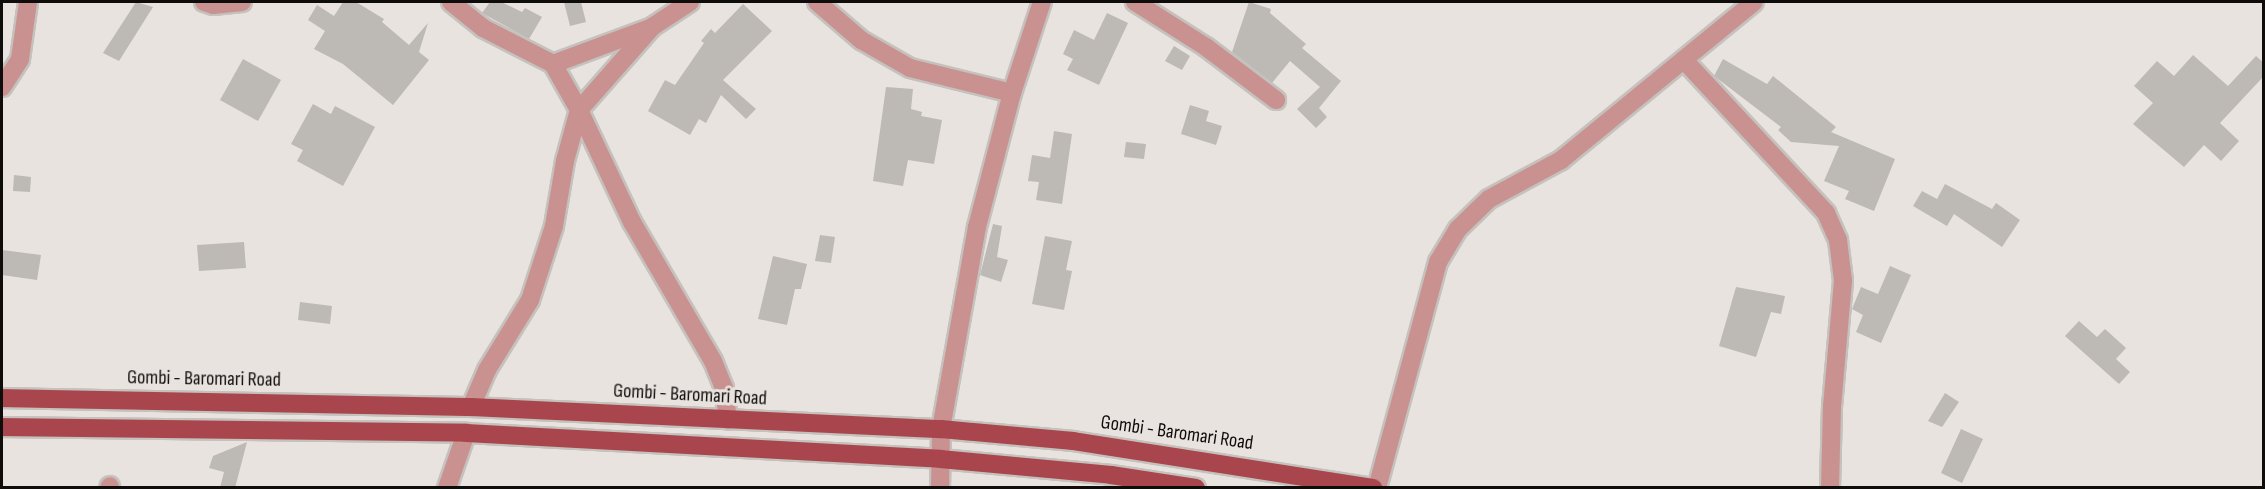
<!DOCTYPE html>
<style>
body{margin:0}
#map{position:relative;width:2265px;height:489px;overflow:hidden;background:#e8e3de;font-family:"Sofia Sans Condensed",sans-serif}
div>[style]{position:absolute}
.building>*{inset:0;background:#bdb9b5}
.roads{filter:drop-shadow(2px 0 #c5c1bc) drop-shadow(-2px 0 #c5c1bc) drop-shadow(0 2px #c5c1bc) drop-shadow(0 -2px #c5c1bc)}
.minor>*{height:18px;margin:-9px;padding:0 9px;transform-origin:9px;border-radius:9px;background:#ca9191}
.major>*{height:18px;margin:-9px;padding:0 9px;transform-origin:9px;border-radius:9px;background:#a9454d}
span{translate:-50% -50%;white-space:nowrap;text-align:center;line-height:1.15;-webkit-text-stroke:6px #e8e3de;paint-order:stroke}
.street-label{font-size:20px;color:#0f0d0c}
.frame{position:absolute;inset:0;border:3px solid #0f0d0c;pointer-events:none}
</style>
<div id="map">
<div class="building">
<div style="clip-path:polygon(136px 2px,153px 7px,119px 61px,103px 53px)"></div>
<div style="clip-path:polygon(343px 2px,356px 2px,384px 19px,382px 22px,409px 45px,428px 23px,419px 52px,429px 60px,393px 105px,343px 64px,314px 49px,325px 31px,308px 20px,317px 5px,334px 16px)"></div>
<div style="clip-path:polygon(490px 2px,501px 2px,522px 12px,525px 8px,542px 17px,529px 39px,482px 13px)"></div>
<div style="clip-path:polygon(564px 2px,581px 2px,586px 22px,570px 26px)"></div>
<div style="clip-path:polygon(1249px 2px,1271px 9px,1270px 13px,1306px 44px,1302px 48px,1341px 81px,1319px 108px,1327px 117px,1316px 128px,1297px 109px,1320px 87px,1290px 61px,1272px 83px,1232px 52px)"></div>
<div style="clip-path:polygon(743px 4px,772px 31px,723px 80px,756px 109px,746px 119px,721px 95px,706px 123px,699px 119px,690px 135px,648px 111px,665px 80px,675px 85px,704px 43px,701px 41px,711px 29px,715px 33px)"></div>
<div style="clip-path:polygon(1107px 13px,1128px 23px,1099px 85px,1067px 70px,1073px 59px,1063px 54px,1074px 30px,1094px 40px)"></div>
<div style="clip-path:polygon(1174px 46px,1190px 56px,1182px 70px,1165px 61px)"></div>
<div style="clip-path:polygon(2193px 55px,2228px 86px,2256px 56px,2264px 63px,2264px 76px,2220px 123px,2239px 141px,2221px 161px,2204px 145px,2184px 167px,2133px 124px,2153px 103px,2134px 86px,2157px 61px,2174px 76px)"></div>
<div style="clip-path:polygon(243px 59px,281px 80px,258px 121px,220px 100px)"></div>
<div style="clip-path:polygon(1723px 59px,1767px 84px,1773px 76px,1836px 127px,1831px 132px,1895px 159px,1874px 211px,1845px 199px,1849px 191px,1824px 181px,1839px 146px,1791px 142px,1778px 130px,1781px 127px,1714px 76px)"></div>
<div style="clip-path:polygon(886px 87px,913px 89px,911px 109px,922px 112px,921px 116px,942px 120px,934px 164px,908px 160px,903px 186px,873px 181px)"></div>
<div style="clip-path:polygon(313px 104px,331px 114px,335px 106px,375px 127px,343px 186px,297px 161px,303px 150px,291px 144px)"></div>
<div style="clip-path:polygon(1190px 105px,1209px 111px,1206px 121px,1222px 126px,1216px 145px,1181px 134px)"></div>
<div style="clip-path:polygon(1054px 131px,1072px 134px,1062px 204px,1036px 200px,1039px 182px,1028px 181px,1032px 155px,1050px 158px)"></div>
<div style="clip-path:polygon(1126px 142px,1146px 144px,1144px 159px,1124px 157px)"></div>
<div style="clip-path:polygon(14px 175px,31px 177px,30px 192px,13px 191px)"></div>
<div style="clip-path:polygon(1945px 184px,1992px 209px,1996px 203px,2020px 220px,2002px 247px,1954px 214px,1947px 226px,1913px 206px,1922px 191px,1937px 199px)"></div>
<div style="clip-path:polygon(993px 224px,1002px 226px,997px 257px,1008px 260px,1001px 282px,980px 275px)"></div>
<div style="clip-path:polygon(820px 235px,835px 237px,831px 263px,815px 261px)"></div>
<div style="clip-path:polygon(1045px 236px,1072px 241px,1066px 270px,1072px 271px,1064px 310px,1032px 304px)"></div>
<div style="clip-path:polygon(244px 242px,246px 268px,199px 271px,197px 245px)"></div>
<div style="clip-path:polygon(2px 250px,41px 255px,37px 280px,2px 275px)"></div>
<div style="clip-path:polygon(773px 256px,807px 264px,801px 289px,795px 289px,787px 325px,758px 319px)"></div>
<div style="clip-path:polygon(1890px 266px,1911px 275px,1881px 343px,1856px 332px,1863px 315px,1852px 309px,1861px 287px,1878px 294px)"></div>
<div style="clip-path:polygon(1736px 287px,1785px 296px,1781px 314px,1771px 312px,1756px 357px,1719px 346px)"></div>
<div style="clip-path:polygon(300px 302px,332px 306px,330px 324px,298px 320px)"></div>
<div style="clip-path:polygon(2079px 321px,2097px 337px,2105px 329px,2126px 348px,2116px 359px,2130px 372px,2119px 384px,2065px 336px)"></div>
<div style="clip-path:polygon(1945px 393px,1959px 402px,1942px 427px,1928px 421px)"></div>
<div style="clip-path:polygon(1961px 429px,1983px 439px,1962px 483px,1941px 473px)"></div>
<div style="clip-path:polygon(247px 442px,235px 488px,220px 488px,224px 472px,209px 468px,213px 456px)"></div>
</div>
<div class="roads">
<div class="minor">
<div style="left:204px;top:2px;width:9px;rotate:18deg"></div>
<div style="left:213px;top:5px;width:29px;rotate:-6deg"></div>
<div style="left:451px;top:2px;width:41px;rotate:39.1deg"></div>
<div style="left:483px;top:28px;width:79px;rotate:27.2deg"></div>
<div style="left:553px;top:64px;width:53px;rotate:60.5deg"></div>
<div style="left:579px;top:110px;width:53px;rotate:105.4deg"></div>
<div style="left:565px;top:161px;width:66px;rotate:99.6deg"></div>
<div style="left:554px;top:226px;width:78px;rotate:108deg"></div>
<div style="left:530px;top:300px;width:82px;rotate:121.6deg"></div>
<div style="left:487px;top:370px;width:40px;rotate:113.4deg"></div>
<div style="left:690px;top:2px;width:45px;rotate:146.7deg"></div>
<div style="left:652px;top:27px;width:111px;rotate:131.3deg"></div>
<div style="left:579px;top:110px;width:124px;rotate:64.7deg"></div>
<div style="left:632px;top:222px;width:161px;rotate:59.8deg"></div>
<div style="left:713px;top:361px;width:29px;rotate:68deg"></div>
<div style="left:724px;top:388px;width:32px;rotate:83deg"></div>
<div style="left:817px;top:2px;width:58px;rotate:40.8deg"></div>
<div style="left:861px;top:40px;width:56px;rotate:29.7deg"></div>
<div style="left:910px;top:68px;width:105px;rotate:13.8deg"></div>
<div style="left:1135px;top:2px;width:84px;rotate:32.4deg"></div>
<div style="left:1206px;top:47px;width:88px;rotate:37.1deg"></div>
<div style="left:1684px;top:60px;width:209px;rotate:47.1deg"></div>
<div style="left:1826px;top:213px;width:30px;rotate:66deg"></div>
<div style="left:1838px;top:240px;width:41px;rotate:83deg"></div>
<div style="left:1843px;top:281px;width:125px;rotate:95deg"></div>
<div style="left:1832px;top:406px;width:82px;rotate:91.4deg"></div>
<div style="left:553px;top:64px;width:103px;rotate:-20.4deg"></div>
<div style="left:2px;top:87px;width:33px;rotate:-57deg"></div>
<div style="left:20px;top:59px;width:58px;rotate:-82deg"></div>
<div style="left:109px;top:488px;width:2px;rotate:-63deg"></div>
<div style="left:447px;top:488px;width:58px;rotate:-70.9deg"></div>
<div style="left:940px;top:488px;width:59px;rotate:-89deg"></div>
<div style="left:941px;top:429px;width:205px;rotate:-79.9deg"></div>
<div style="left:977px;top:227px;width:138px;rotate:-75.4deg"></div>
<div style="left:1012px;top:93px;width:96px;rotate:-71.8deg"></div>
<div style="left:1377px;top:488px;width:234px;rotate:-74.9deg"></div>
<div style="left:1438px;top:262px;width:39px;rotate:-59deg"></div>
<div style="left:1458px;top:229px;width:43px;rotate:-44.1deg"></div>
<div style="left:1489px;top:199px;width:82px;rotate:-28.4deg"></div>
<div style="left:1561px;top:160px;width:249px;rotate:-39.3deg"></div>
</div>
<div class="major">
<div style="left:2px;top:398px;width:469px;rotate:1.1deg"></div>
<div style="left:471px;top:407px;width:471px;rotate:2.7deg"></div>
<div style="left:941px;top:429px;width:133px;rotate:5.2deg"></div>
<div style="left:1073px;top:441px;width:304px;rotate:8.9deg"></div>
<div style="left:2px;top:427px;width:464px;rotate:0.7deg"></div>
<div style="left:466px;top:433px;width:475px;rotate:3.1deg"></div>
<div style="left:940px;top:459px;width:172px;rotate:5.3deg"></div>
<div style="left:1111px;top:475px;width:86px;rotate:8.7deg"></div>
</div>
</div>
<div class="street-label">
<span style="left:204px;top:379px;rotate:1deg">Gombi - Baromari Road</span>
<span style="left:690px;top:395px;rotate:3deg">Gombi - Baromari Road</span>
<span style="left:1177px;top:433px;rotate:8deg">Gombi - Baromari Road</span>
</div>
<div class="frame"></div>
</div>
